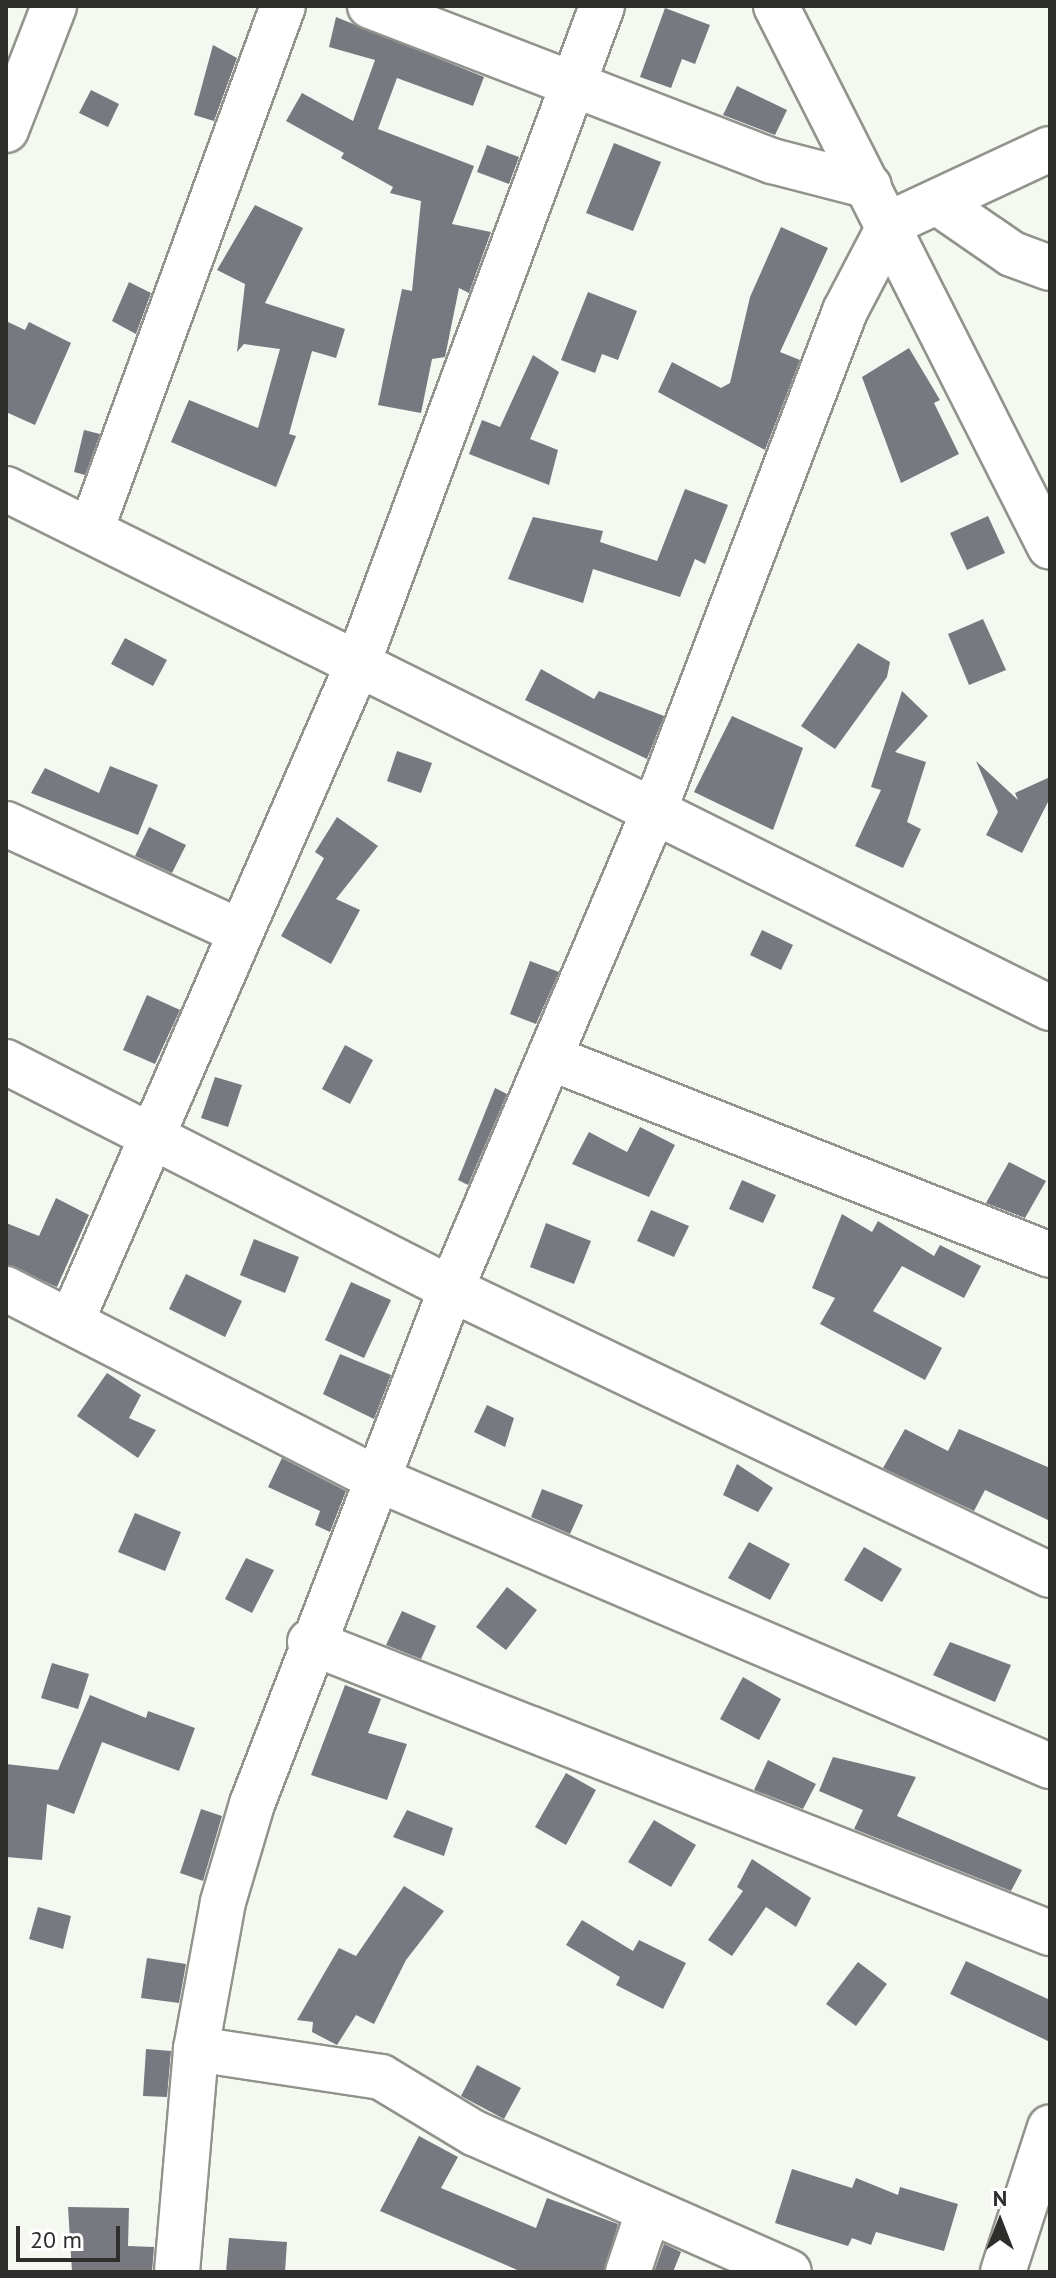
<!DOCTYPE html>
<style>
body{margin:0}
#map{position:relative;width:1056px;height:2278px;overflow:hidden;background:#f5f8f0;font-family:"PT Sans",sans-serif}
div>[style]{position:absolute}
.building>*{inset:0;background:#777880}
.roads{filter:drop-shadow(2px 0 #90948c) drop-shadow(-2px 0 #90948c) drop-shadow(0 2px #90948c) drop-shadow(0 -2px #90948c)}
.minor>*{height:44px;margin:-22px;padding:0 22px;transform-origin:22px;border-radius:22px;background:#fff}
span{translate:-50% -50%;white-space:nowrap;text-align:center;line-height:1.15;-webkit-text-stroke:7px #fff;paint-order:stroke}
.frame{position:absolute;inset:0;border:8px solid #2e2f2c;pointer-events:none}
.north{position:absolute;left:960px;top:2182px;width:80px;height:80px;-webkit-text-stroke:6px #fff;paint-order:stroke;rotate:0deg;font-size:22px;font-weight:700;line-height:32px;text-align:center;color:#2e2f2c}
.north::after{content:'';display:block;margin:auto;width:28px;height:36px;background:#2e2f2c;clip-path:polygon(50% 0,100% 100%,50% 72%,0 100%)}
.scale{position:absolute;left:16px;top:2226px;width:104px;height:36px;box-sizing:border-box;border:4px solid #2e2f2c;border-top:0;padding-left:10px;font-size:24px;line-height:28px;white-space:nowrap;color:#2e2f2c;-webkit-text-stroke:6px #fff;paint-order:stroke}
</style>
<div id="map">
<div class="building">
<div style="clip-path:polygon(665px 8px,710px 25px,695px 64px,682px 59px,671px 88px,640px 77px)"></div>
<div style="clip-path:polygon(336px 17px,484px 77px,473px 106px,397px 78px,378px 129px,474px 166px,452px 224px,491px 232px,469px 293px,459px 288px,445px 357px,432px 359px,421px 413px,378px 405px,402px 289px,412px 291px,421px 201px,390px 193px,393px 187px,341px 158px,344px 153px,286px 121px,302px 93px,353px 121px,375px 60px,329px 47px)"></div>
<div style="clip-path:polygon(213px 45px,237px 58px,214px 121px,194px 115px)"></div>
<div style="clip-path:polygon(737px 86px,787px 110px,775px 135px,723px 115px)"></div>
<div style="clip-path:polygon(91px 90px,119px 104px,108px 127px,79px 113px)"></div>
<div style="clip-path:polygon(614px 143px,661px 162px,633px 231px,586px 213px)"></div>
<div style="clip-path:polygon(487px 145px,519px 157px,509px 184px,477px 172px)"></div>
<div style="clip-path:polygon(255px 205px,303px 228px,265px 303px,345px 329px,336px 358px,312px 351px,289px 434px,296px 436px,276px 487px,171px 442px,189px 400px,258px 428px,280px 349px,244px 344px,237px 352px,245px 284px,217px 270px)"></div>
<div style="clip-path:polygon(781px 227px,828px 248px,780px 352px,800px 360px,765px 450px,658px 392px,672px 362px,721px 388px,730px 383px,750px 297px)"></div>
<div style="clip-path:polygon(129px 282px,151px 293px,136px 334px,112px 321px)"></div>
<div style="clip-path:polygon(588px 292px,637px 311px,618px 360px,602px 354px,595px 373px,561px 360px)"></div>
<div style="clip-path:polygon(6px 321px,25px 330px,29px 322px,71px 343px,35px 425px,6px 412px)"></div>
<div style="clip-path:polygon(909px 348px,940px 400px,934px 403px,959px 454px,901px 483px,862px 377px)"></div>
<div style="clip-path:polygon(533px 355px,559px 372px,530px 439px,558px 450px,549px 485px,469px 454px,482px 420px,500px 427px)"></div>
<div style="clip-path:polygon(84px 430px,100px 434px,85px 475px,74px 472px)"></div>
<div style="clip-path:polygon(685px 489px,728px 505px,705px 564px,695px 559px,680px 597px,593px 569px,583px 603px,508px 579px,533px 517px,603px 531px,600px 542px,657px 561px)"></div>
<div style="clip-path:polygon(988px 516px,1005px 553px,967px 570px,950px 533px)"></div>
<div style="clip-path:polygon(983px 619px,1006px 670px,969px 685px,948px 634px)"></div>
<div style="clip-path:polygon(125px 638px,167px 660px,153px 686px,111px 664px)"></div>
<div style="clip-path:polygon(858px 643px,890px 662px,887px 677px,835px 749px,801px 726px)"></div>
<div style="clip-path:polygon(541px 669px,594px 699px,599px 691px,664px 716px,647px 759px,525px 700px)"></div>
<div style="clip-path:polygon(902px 691px,928px 716px,895px 752px,926px 762px,907px 822px,921px 829px,903px 868px,855px 846px,881px 790px,871px 787px)"></div>
<div style="clip-path:polygon(732px 716px,803px 748px,773px 830px,694px 792px)"></div>
<div style="clip-path:polygon(397px 751px,432px 763px,421px 793px,387px 781px)"></div>
<div style="clip-path:polygon(976px 761px,1018px 800px,1015px 793px,1050px 777px,1050px 798px,1022px 853px,986px 835px,998px 812px)"></div>
<div style="clip-path:polygon(110px 766px,158px 785px,138px 835px,31px 793px,45px 768px,99px 793px)"></div>
<div style="clip-path:polygon(337px 817px,378px 846px,336px 899px,360px 910px,331px 964px,281px 936px,324px 858px,315px 852px)"></div>
<div style="clip-path:polygon(149px 827px,186px 845px,172px 873px,135px 856px)"></div>
<div style="clip-path:polygon(762px 930px,793px 945px,781px 970px,750px 955px)"></div>
<div style="clip-path:polygon(530px 961px,559px 972px,536px 1024px,510px 1014px)"></div>
<div style="clip-path:polygon(147px 995px,180px 1010px,155px 1064px,123px 1050px)"></div>
<div style="clip-path:polygon(345px 1045px,373px 1060px,350px 1104px,322px 1089px)"></div>
<div style="clip-path:polygon(215px 1077px,242px 1085px,228px 1127px,201px 1118px)"></div>
<div style="clip-path:polygon(495px 1088px,507px 1094px,468px 1185px,458px 1180px)"></div>
<div style="clip-path:polygon(640px 1127px,675px 1145px,649px 1197px,572px 1164px,589px 1132px,627px 1152px)"></div>
<div style="clip-path:polygon(1009px 1162px,1046px 1181px,1025px 1218px,986px 1203px)"></div>
<div style="clip-path:polygon(742px 1180px,776px 1195px,763px 1223px,729px 1209px)"></div>
<div style="clip-path:polygon(56px 1198px,89px 1215px,57px 1287px,6px 1264px,6px 1223px,39px 1236px)"></div>
<div style="clip-path:polygon(651px 1210px,689px 1226px,674px 1257px,637px 1241px)"></div>
<div style="clip-path:polygon(842px 1214px,872px 1232px,878px 1221px,934px 1256px,940px 1245px,981px 1266px,964px 1298px,902px 1266px,873px 1311px,942px 1348px,925px 1380px,820px 1324px,835px 1298px,812px 1288px)"></div>
<div style="clip-path:polygon(546px 1223px,591px 1241px,574px 1284px,530px 1267px)"></div>
<div style="clip-path:polygon(254px 1239px,299px 1257px,285px 1293px,240px 1275px)"></div>
<div style="clip-path:polygon(186px 1274px,242px 1301px,225px 1337px,169px 1309px)"></div>
<div style="clip-path:polygon(351px 1282px,391px 1300px,364px 1358px,325px 1340px)"></div>
<div style="clip-path:polygon(340px 1354px,391px 1375px,374px 1419px,323px 1394px)"></div>
<div style="clip-path:polygon(107px 1373px,141px 1395px,129px 1418px,156px 1430px,138px 1458px,77px 1416px)"></div>
<div style="clip-path:polygon(487px 1405px,514px 1418px,505px 1447px,474px 1432px)"></div>
<div style="clip-path:polygon(905px 1429px,948px 1451px,959px 1429px,1050px 1468px,1050px 1521px,985px 1490px,974px 1511px,883px 1468px)"></div>
<div style="clip-path:polygon(282px 1458px,346px 1491px,330px 1532px,315px 1525px,320px 1511px,268px 1487px)"></div>
<div style="clip-path:polygon(737px 1464px,773px 1488px,758px 1512px,723px 1495px)"></div>
<div style="clip-path:polygon(542px 1489px,583px 1505px,570px 1534px,531px 1517px)"></div>
<div style="clip-path:polygon(135px 1513px,181px 1532px,165px 1571px,118px 1552px)"></div>
<div style="clip-path:polygon(749px 1542px,790px 1564px,770px 1600px,728px 1578px)"></div>
<div style="clip-path:polygon(864px 1547px,902px 1569px,882px 1602px,844px 1580px)"></div>
<div style="clip-path:polygon(246px 1558px,274px 1570px,252px 1613px,225px 1599px)"></div>
<div style="clip-path:polygon(507px 1587px,537px 1610px,506px 1650px,476px 1627px)"></div>
<div style="clip-path:polygon(402px 1611px,436px 1626px,421px 1659px,386px 1645px)"></div>
<div style="clip-path:polygon(950px 1642px,1011px 1665px,995px 1702px,933px 1675px)"></div>
<div style="clip-path:polygon(52px 1663px,89px 1674px,78px 1709px,41px 1698px)"></div>
<div style="clip-path:polygon(743px 1677px,781px 1699px,759px 1740px,720px 1719px)"></div>
<div style="clip-path:polygon(345px 1685px,381px 1699px,368px 1733px,407px 1744px,387px 1800px,311px 1775px)"></div>
<div style="clip-path:polygon(90px 1695px,146px 1718px,148px 1711px,195px 1728px,179px 1771px,102px 1742px,74px 1814px,47px 1804px,42px 1860px,6px 1857px,6px 1764px,58px 1770px)"></div>
<div style="clip-path:polygon(833px 1757px,916px 1777px,897px 1816px,1022px 1870px,1011px 1891px,854px 1829px,863px 1810px,819px 1791px)"></div>
<div style="clip-path:polygon(768px 1760px,816px 1784px,803px 1809px,754px 1790px)"></div>
<div style="clip-path:polygon(566px 1773px,596px 1790px,566px 1845px,535px 1827px)"></div>
<div style="clip-path:polygon(201px 1809px,222px 1816px,203px 1881px,180px 1873px)"></div>
<div style="clip-path:polygon(407px 1810px,453px 1828px,444px 1856px,393px 1837px)"></div>
<div style="clip-path:polygon(654px 1820px,696px 1845px,671px 1887px,628px 1862px)"></div>
<div style="clip-path:polygon(752px 1859px,811px 1898px,796px 1927px,766px 1907px,732px 1956px,708px 1940px,743px 1891px,737px 1887px)"></div>
<div style="clip-path:polygon(404px 1886px,444px 1911px,406px 1960px,374px 2024px,356px 2015px,337px 2045px,312px 2032px,313px 2022px,297px 2020px,339px 1948px,356px 1956px)"></div>
<div style="clip-path:polygon(38px 1907px,71px 1916px,63px 1949px,29px 1939px)"></div>
<div style="clip-path:polygon(582px 1920px,633px 1951px,639px 1940px,686px 1963px,663px 2009px,616px 1985px,620px 1977px,566px 1945px)"></div>
<div style="clip-path:polygon(147px 1958px,186px 1964px,179px 2003px,141px 1998px)"></div>
<div style="clip-path:polygon(966px 1961px,1050px 2000px,1050px 2042px,950px 1994px)"></div>
<div style="clip-path:polygon(858px 1962px,887px 1984px,856px 2026px,826px 2004px)"></div>
<div style="clip-path:polygon(146px 2049px,171px 2051px,167px 2097px,143px 2096px)"></div>
<div style="clip-path:polygon(477px 2065px,521px 2088px,504px 2119px,461px 2096px)"></div>
<div style="clip-path:polygon(419px 2136px,458px 2157px,441px 2188px,536px 2228px,547px 2198px,618px 2224px,604px 2272px,522px 2272px,380px 2211px)"></div>
<div style="clip-path:polygon(792px 2169px,852px 2188px,856px 2178px,898px 2195px,900px 2187px,958px 2204px,944px 2251px,876px 2232px,871px 2245px,852px 2238px,848px 2246px,775px 2223px)"></div>
<div style="clip-path:polygon(68px 2207px,129px 2208px,128px 2246px,154px 2247px,152px 2272px,72px 2272px)"></div>
<div style="clip-path:polygon(229px 2238px,287px 2242px,285px 2272px,226px 2272px)"></div>
<div style="clip-path:polygon(664px 2244px,681px 2252px,673px 2272px,654px 2272px)"></div>
</div>
<div class="roads">
<div class="minor">
<div style="left:370px;top:6px;width:431px;rotate:21.1deg"></div>
<div style="left:772px;top:161px;width:100px;rotate:14.5deg"></div>
<div style="left:776px;top:6px;width:606px;rotate:63.14deg"></div>
<div style="left:6px;top:130px;width:133px;rotate:-68.8deg"></div>
<div style="left:941px;top:205px;width:86px;rotate:34.6deg"></div>
<div style="left:1012px;top:254px;width:40px;rotate:20.2deg"></div>
<div style="left:6px;top:489px;width:1166px;rotate:26.43deg"></div>
<div style="left:91px;top:530px;width:558px;rotate:-69.88deg"></div>
<div style="left:6px;top:824px;width:256px;rotate:24.7deg"></div>
<div style="left:551px;top:1058px;width:536px;rotate:21.54deg"></div>
<div style="left:6px;top:1062px;width:500px;rotate:27deg"></div>
<div style="left:451px;top:1289px;width:664px;rotate:25.52deg"></div>
<div style="left:6px;top:1289px;width:422px;rotate:27.1deg"></div>
<div style="left:382px;top:1481px;width:726px;rotate:23.11deg"></div>
<div style="left:72px;top:1320px;width:713px;rotate:-66.45deg"></div>
<div style="left:357px;top:666px;width:704px;rotate:-69.63deg"></div>
<div style="left:310px;top:1642px;width:795px;rotate:21.47deg"></div>
<div style="left:196px;top:2049px;width:187px;rotate:8.6deg"></div>
<div style="left:381px;top:2077px;width:109px;rotate:31.1deg"></div>
<div style="left:474px;top:2133px;width:344px;rotate:23.8deg"></div>
<div style="left:177px;top:2272px;width:224px;rotate:-85.1deg"></div>
<div style="left:196px;top:2049px;width:149px;rotate:-79.6deg"></div>
<div style="left:223px;top:1902px;width:102px;rotate:-73.5deg"></div>
<div style="left:252px;top:1804px;width:552px;rotate:-68.87deg"></div>
<div style="left:451px;top:1289px;width:519px;rotate:-66.99deg"></div>
<div style="left:654px;top:811px;width:535px;rotate:-69.09deg"></div>
<div style="left:845px;top:311px;width:99px;rotate:-62.4deg"></div>
<div style="left:891px;top:223px;width:175px;rotate:-25deg"></div>
<div style="left:628px;top:2272px;width:62px;rotate:-71.3deg"></div>
<div style="left:1003px;top:2272px;width:152px;rotate:-72deg"></div>
</div>
</div>
<div class="frame"></div>
<div class="north">N</div>
<div class="scale">20 m</div>
</div>
